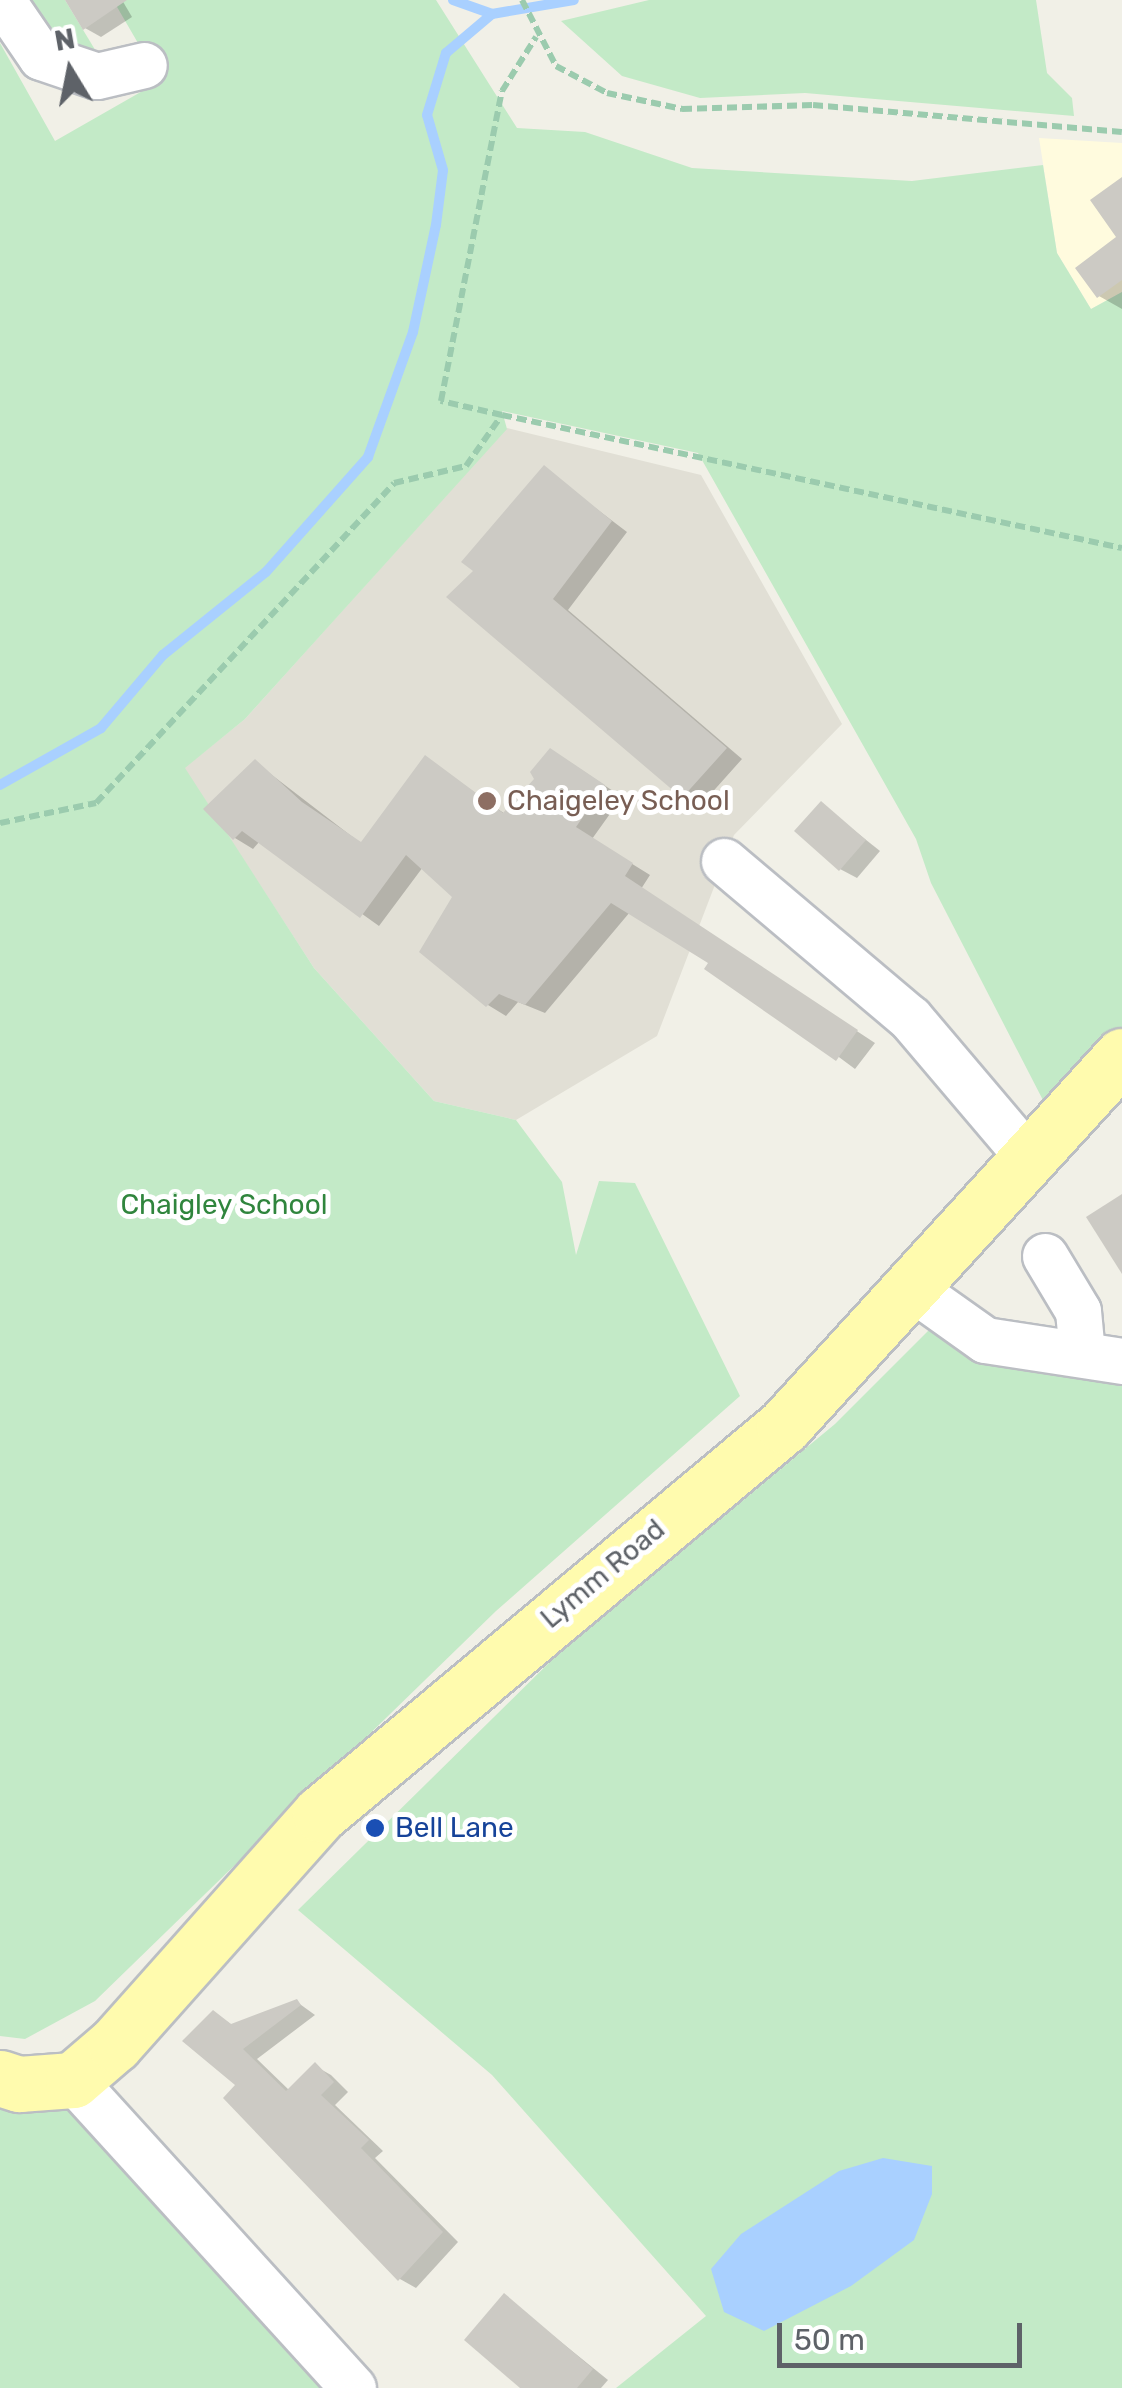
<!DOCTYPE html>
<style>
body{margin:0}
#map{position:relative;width:1122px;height:2388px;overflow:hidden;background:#f1f0e7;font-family:Rubik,sans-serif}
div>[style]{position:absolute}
.commercial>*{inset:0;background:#fffbde}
.education>*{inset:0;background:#e1dfd5}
.green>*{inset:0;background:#c3eac7}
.water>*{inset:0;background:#a9d0ff}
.shadow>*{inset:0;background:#0003}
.stream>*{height:10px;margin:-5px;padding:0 5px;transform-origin:5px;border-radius:5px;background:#a9d0ff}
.building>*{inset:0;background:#cccac4}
.path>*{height:6px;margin-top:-3px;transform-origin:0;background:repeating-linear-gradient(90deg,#9bcbae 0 10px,transparent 0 15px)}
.roads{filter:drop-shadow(2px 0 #bbbec3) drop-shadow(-2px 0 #bbbec3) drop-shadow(0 2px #bbbec3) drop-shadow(0 -2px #bbbec3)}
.minor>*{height:45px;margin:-22.5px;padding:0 22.5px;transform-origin:22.5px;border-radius:22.5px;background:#fff}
.major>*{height:55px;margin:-27.5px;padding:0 27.5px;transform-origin:27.5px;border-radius:27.5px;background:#fffbae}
.dots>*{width:28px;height:28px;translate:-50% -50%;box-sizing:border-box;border:5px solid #fff;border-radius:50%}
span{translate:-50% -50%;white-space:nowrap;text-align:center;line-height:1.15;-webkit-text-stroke:10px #fff;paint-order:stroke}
.education-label{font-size:28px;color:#785e54}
.left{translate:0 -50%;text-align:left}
.park-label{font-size:28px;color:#30853d}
.street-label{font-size:28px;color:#5e6268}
.transit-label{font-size:28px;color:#164399}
.north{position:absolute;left:20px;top:20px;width:100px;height:100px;-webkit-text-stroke:8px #fff;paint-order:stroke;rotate:350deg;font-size:28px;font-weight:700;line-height:40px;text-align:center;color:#5e6268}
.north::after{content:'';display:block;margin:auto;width:35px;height:45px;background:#5e6268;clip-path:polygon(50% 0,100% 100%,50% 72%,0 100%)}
.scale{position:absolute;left:777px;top:2323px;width:245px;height:45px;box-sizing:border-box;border:5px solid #5e6268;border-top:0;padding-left:12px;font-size:30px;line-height:35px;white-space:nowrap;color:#5e6268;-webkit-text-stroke:8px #fff;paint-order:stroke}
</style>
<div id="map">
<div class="commercial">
<div style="clip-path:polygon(1039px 138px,1122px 143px,1122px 292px,1091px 309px,1057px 253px)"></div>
</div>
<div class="education">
<div style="clip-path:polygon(507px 428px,701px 475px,842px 724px,734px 835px,657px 1036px,516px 1120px,434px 1101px,314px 968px,184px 768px,245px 719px)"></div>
</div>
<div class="green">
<div style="clip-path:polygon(22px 0,65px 0,100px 58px,68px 53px)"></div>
<div style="clip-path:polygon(113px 0,436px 0,517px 128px,585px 132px,692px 168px,912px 181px,1043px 165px,1057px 253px,1091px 309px,1122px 292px,1122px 1029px,1046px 1106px,931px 883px,916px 839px,698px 453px,502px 411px,507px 429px,245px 719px,185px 768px,314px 968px,434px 1101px,516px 1120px,562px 1182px,576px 1255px,599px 1181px,635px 1183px,740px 1396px,496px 1611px,95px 2001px,25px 2039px,0 2036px,0 43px,55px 141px,160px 81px)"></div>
<div style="clip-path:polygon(649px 0,1036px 0,1047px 73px,1072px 98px,1074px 116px,805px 93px,700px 98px,622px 76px,561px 21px)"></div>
<div style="clip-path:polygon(933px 1326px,1122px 1380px,1122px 2388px,616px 2388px,706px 2316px,492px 2075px,298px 1910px,558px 1654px,835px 1424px)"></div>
<div style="clip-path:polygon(92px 2084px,343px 2388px,0 2388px,0 2093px)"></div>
</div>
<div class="water">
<div style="clip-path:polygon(883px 2158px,932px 2166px,932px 2194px,914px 2240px,851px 2286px,764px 2331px,724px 2312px,711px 2269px,741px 2234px,839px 2171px)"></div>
</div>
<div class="shadow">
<div style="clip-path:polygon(68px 0,122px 0,132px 17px,101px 37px,85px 28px)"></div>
<div style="clip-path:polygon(1122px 181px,1122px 309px,1099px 296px,1119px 238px)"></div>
<div style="clip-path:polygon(544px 469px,627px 532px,568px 610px,742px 759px,700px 806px,449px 596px,477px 570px)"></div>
<div style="clip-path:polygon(426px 758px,505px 814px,568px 761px,622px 797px,592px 839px,650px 875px,641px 889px,875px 1043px,855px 1069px,711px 962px,630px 912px,545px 1013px,518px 1002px,506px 1016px,488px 1005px,455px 896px,423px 867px,379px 926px,260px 841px,253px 849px,235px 838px,206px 809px,255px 762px,363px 845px)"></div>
<div style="clip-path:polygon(821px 804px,880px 851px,857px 878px,840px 869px)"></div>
<div style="clip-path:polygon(297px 2002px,315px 2015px,257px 2059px,290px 2091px,315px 2066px,331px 2075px,348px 2092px,335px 2105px,383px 2151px,375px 2158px,458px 2242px,416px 2288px,400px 2279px,239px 2085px,213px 2013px,234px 2026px)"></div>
<div style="clip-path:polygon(504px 2296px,608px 2380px,601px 2388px,524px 2388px)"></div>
</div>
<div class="stream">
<div style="left:453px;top:0;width:41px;rotate:19.7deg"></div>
<div style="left:492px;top:14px;width:83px;rotate:-9.7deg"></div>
<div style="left:0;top:785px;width:116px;rotate:-29.4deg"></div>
<div style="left:101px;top:728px;width:96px;rotate:-49.7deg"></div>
<div style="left:163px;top:655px;width:132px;rotate:-38.9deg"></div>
<div style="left:266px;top:572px;width:154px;rotate:-48.4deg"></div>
<div style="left:368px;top:457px;width:133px;rotate:-70.2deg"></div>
<div style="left:413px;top:332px;width:109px;rotate:-77.9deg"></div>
<div style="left:436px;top:225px;width:55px;rotate:-82.7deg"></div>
<div style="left:443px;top:170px;width:57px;rotate:-106.2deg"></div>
<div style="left:427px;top:115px;width:65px;rotate:-73deg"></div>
<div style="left:446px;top:53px;width:60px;rotate:-40.3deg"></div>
</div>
<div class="building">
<div style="clip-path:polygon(65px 0,127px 0,83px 30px)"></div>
<div style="clip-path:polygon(1122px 177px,1122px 280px,1097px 298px,1075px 268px,1116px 237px,1090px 200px)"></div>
<div style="clip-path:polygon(544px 465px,612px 521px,553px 599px,727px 748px,682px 798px,446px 597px,473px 571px,461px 562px)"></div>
<div style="clip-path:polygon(550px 748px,605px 785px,576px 827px,633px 863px,625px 876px,858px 1030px,836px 1061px,704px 969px,708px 963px,611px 903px,525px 1005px,499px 994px,486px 1007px,419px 952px,452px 897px,406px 855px,360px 918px,242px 831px,233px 840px,203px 809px,255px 759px,302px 802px,361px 842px,425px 755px,503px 813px,534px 779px,530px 772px)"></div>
<div style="clip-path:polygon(821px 801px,866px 840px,839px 871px,794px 831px)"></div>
<div style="clip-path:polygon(1122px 1194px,1122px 1274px,1086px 1217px)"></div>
<div style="clip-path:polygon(297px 1999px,301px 2005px,243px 2049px,286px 2091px,315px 2062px,334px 2082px,321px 2095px,369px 2140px,361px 2148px,443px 2232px,398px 2281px,223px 2098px,235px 2085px,182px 2041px,213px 2010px,231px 2024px)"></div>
<div style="clip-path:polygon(504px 2293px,593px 2369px,577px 2388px,520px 2388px,464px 2340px)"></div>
</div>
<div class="path">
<div style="left:522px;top:0;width:74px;rotate:62.7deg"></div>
<div style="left:556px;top:66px;width:58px;rotate:27.9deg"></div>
<div style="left:607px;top:93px;width:77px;rotate:12deg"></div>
<div style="left:682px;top:109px;width:131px;rotate:-1.7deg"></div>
<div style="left:813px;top:105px;width:310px;rotate:5deg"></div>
<div style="left:502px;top:415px;width:63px;rotate:-167.1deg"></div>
<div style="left:441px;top:401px;width:316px;rotate:-78.9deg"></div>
<div style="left:502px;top:91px;width:64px;rotate:-57.8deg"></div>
<div style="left:0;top:823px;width:98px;rotate:-11.8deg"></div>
<div style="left:96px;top:803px;width:437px;rotate:-47deg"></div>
<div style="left:394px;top:483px;width:74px;rotate:-13.3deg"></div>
<div style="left:466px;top:466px;width:62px;rotate:-54.8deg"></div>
<div style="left:502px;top:415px;width:634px;rotate:12.11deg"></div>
</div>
<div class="roads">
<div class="minor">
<div style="left:2px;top:0;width:69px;rotate:55.6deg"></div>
<div style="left:41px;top:57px;width:59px;rotate:18.7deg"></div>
<div style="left:97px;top:76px;width:48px;rotate:-13.2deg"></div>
<div style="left:724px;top:861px;width:243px;rotate:40.2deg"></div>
<div style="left:910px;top:1018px;width:181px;rotate:49.7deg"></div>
<div style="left:1045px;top:1256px;width:64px;rotate:59deg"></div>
<div style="left:1078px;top:1311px;width:42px;rotate:84.6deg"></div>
<div style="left:909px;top:1286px;width:93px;rotate:35.4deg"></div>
<div style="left:985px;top:1340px;width:139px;rotate:8.7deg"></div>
<div style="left:73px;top:2080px;width:416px;rotate:47.7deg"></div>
</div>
<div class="major">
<div style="left:0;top:2078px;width:20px;rotate:18deg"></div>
<div style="left:19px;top:2084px;width:54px;rotate:-4.2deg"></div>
<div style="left:73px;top:2080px;width:55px;rotate:-40.6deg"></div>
<div style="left:115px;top:2044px;width:308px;rotate:-48.3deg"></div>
<div style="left:320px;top:1814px;width:605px;rotate:-39.9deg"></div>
<div style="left:784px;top:1426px;width:501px;rotate:-47.59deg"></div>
</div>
</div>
<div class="dots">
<div style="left:487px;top:801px;background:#8d6e63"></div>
<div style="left:375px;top:1828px;background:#1a4fb4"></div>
</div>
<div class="education-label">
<span class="left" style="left:507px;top:801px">Chaigeley School</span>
</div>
<div class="park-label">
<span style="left:224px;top:1205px">Chaigley School</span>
</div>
<div class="street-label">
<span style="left:603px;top:1574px;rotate:-40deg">Lymm Road</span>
</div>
<div class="transit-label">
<span class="left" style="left:395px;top:1828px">Bell Lane</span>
</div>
<div class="north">N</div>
<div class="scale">50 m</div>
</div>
